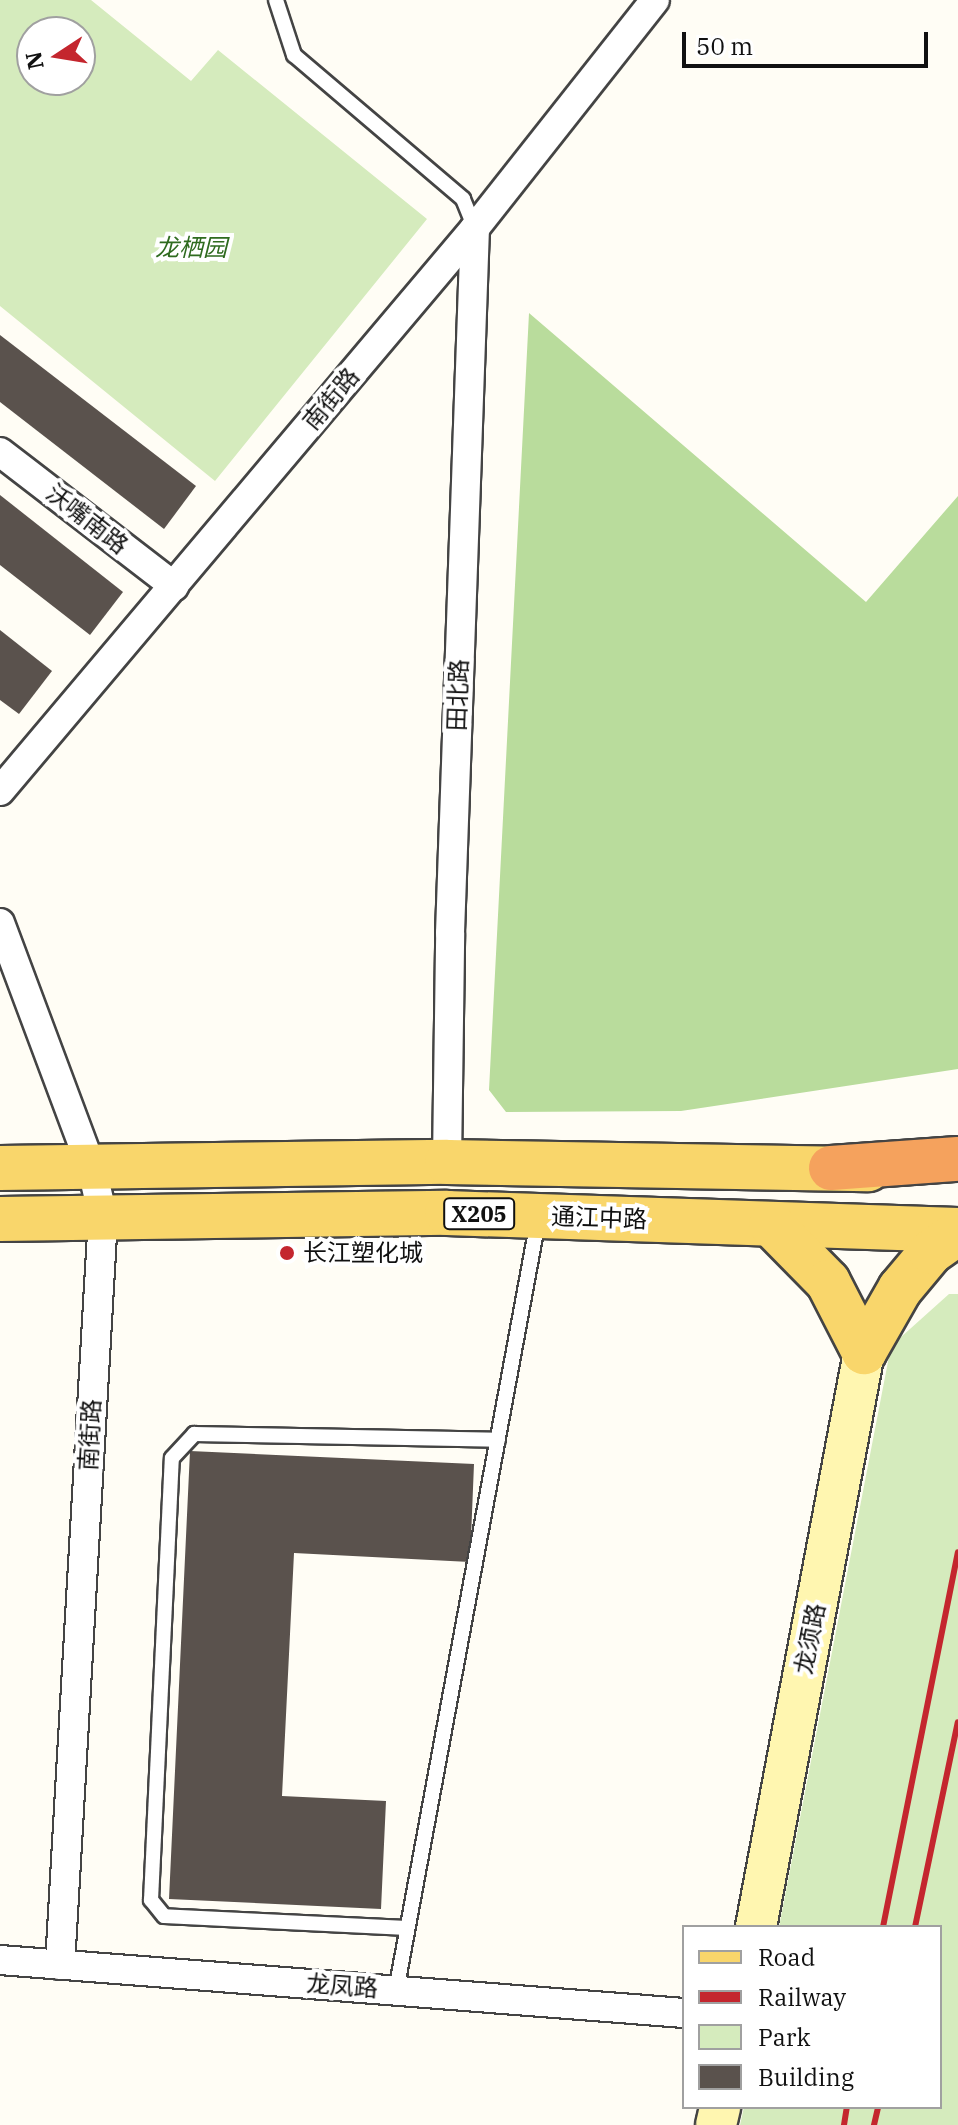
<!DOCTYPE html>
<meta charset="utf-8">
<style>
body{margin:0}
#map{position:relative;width:958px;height:2125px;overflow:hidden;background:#fffdf5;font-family:"IBM Plex Serif","Noto Sans SC",serif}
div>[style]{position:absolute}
.green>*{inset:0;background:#d5ebbd}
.forest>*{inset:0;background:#b9dc9c}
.building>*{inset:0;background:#5a524d}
.roads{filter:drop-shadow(2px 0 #444) drop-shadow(-2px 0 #444) drop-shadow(0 2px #444) drop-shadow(0 -2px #444)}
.lane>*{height:14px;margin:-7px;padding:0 7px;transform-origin:7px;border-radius:7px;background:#fff}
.street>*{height:28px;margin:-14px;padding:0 14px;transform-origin:14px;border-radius:14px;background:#fff}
.secondary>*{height:40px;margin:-20px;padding:0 20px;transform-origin:20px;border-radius:20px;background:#fff6b0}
.primary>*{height:44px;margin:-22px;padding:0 22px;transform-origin:22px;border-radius:22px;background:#f9d66b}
.highway>*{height:44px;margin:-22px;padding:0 22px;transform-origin:22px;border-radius:22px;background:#f5a25d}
.rail>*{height:6px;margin:-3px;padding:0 3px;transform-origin:3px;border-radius:3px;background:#c4262e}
.dots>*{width:22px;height:22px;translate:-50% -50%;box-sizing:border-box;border:4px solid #fff;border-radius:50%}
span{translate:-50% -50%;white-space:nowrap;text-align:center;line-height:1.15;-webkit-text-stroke:8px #fff;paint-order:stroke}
.shield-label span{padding:2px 6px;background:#fff;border:2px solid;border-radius:6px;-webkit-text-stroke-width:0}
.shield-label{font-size:22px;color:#111;font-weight:700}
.park-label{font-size:24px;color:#2f6b1f;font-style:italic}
.street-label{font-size:24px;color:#111}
.poi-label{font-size:24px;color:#111}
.left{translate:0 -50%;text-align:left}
.legend{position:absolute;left:682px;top:1925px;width:260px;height:184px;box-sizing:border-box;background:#fff;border:2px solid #a0a0a0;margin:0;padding:10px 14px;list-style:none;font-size:24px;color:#111}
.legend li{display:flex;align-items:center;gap:16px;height:40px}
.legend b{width:40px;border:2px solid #a0a0a0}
.north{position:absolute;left:16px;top:16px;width:80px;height:80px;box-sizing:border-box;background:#fff;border:2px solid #a0a0a0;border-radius:50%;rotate:258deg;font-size:22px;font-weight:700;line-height:32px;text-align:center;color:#111}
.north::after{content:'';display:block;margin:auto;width:28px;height:36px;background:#c4262e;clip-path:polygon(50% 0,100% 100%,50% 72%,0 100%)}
.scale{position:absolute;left:682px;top:32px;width:246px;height:36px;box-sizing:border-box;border:4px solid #111;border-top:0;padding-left:10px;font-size:24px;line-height:28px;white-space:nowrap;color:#111;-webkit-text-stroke:6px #fff;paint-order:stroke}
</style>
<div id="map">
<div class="green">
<div style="clip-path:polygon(evenodd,0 0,91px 0,191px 81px,218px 50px,427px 219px,215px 481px,0 306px,0 0,32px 32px,80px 32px,80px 80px,32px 80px,32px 32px)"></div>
<div style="clip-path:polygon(949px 1294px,958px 1294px,958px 2125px,740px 2125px,744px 2107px,940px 2107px,940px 1927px,779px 1927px,891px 1346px)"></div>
</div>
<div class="forest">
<div style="clip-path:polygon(529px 313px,866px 602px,958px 496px,958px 1069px,681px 1111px,506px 1112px,489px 1090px)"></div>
</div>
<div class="building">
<div style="clip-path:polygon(0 335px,196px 486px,164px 529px,0 402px)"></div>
<div style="clip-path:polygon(0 495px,123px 592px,90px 635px,0 565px)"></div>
<div style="clip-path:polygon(0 630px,52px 671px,19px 714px,0 700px)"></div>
<div style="clip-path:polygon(190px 1451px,474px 1464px,470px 1562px,294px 1553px,282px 1796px,386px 1801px,381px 1909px,169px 1899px)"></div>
</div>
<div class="roads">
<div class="lane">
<div style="left:276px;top:0;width:58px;rotate:71.9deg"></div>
<div style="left:294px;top:55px;width:222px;rotate:40.4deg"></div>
<div style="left:463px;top:199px;width:31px;rotate:68deg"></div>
<div style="left:407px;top:1928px;width:243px;rotate:-177.2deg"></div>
<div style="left:164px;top:1916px;width:21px;rotate:-129deg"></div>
<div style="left:151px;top:1900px;width:442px;rotate:-87.3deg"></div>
<div style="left:172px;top:1458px;width:33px;rotate:-47deg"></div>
<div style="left:194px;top:1434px;width:304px;rotate:1.1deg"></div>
<div style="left:396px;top:1991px;width:784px;rotate:-79.56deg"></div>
</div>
<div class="street">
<div style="left:0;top:452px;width:220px;rotate:37.6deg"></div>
<div style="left:0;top:791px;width:737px;rotate:-49.85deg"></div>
<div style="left:475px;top:228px;width:290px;rotate:-51.7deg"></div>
<div style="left:0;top:923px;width:263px;rotate:69.5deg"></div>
<div style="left:92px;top:1169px;width:49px;rotate:77.1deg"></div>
<div style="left:103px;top:1217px;width:749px;rotate:93.29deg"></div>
<div style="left:447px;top:1162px;width:229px;rotate:-89.2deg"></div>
<div style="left:450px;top:933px;width:705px;rotate:-87.97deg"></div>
<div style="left:0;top:1960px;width:686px;rotate:4.43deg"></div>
</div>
<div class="secondary">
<div style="left:756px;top:1927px;width:585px;rotate:-79.36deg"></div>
<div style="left:716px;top:2125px;width:18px;rotate:-77deg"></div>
</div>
<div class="primary">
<div style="left:0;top:1168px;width:447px;rotate:-0.8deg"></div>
<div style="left:447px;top:1162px;width:421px;rotate:1deg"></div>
<div style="left:0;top:1219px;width:447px;rotate:-0.8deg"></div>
<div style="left:447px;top:1213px;width:511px;rotate:1.91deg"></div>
<div style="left:771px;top:1224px;width:81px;rotate:45.5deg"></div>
<div style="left:828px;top:1282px;width:79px;rotate:62.8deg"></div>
<div style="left:864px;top:1352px;width:73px;rotate:-60.3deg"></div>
<div style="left:900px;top:1289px;width:48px;rotate:-50deg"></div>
<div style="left:931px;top:1252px;width:33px;rotate:-35deg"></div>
</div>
<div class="highway">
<div style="left:831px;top:1168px;width:127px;rotate:-4.1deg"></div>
</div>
</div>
<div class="rail">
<div style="left:883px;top:1927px;width:382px;rotate:-78.7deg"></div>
<div style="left:915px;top:1927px;width:209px;rotate:-78.2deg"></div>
<div style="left:844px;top:2125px;width:18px;rotate:-81deg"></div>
<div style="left:874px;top:2125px;width:18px;rotate:-77deg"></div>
</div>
<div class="dots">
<div style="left:287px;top:1253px;background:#c4262e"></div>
</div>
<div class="shield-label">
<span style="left:479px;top:1214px">X205</span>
</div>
<div class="park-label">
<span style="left:191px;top:248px">龙栖园</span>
</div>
<div class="street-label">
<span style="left:331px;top:399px;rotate:-50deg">南街路</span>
<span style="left:87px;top:519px;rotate:38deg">沃嘴南路</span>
<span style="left:458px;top:695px;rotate:-88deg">田北路</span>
<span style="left:599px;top:1218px;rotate:2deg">通江中路</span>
<span style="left:90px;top:1435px;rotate:-87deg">南街路</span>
<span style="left:810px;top:1639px;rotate:-79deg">龙须路</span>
<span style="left:342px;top:1986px;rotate:4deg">龙凤路</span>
</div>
<div class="poi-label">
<span class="left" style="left:303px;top:1253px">长江塑化城</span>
</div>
<ul class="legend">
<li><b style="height:10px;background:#f9d66b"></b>Road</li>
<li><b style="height:10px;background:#c4262e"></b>Railway</li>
<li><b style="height:22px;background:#d5ebbd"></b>Park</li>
<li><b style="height:22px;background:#5a524d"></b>Building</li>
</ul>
<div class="north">N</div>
<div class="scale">50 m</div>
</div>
